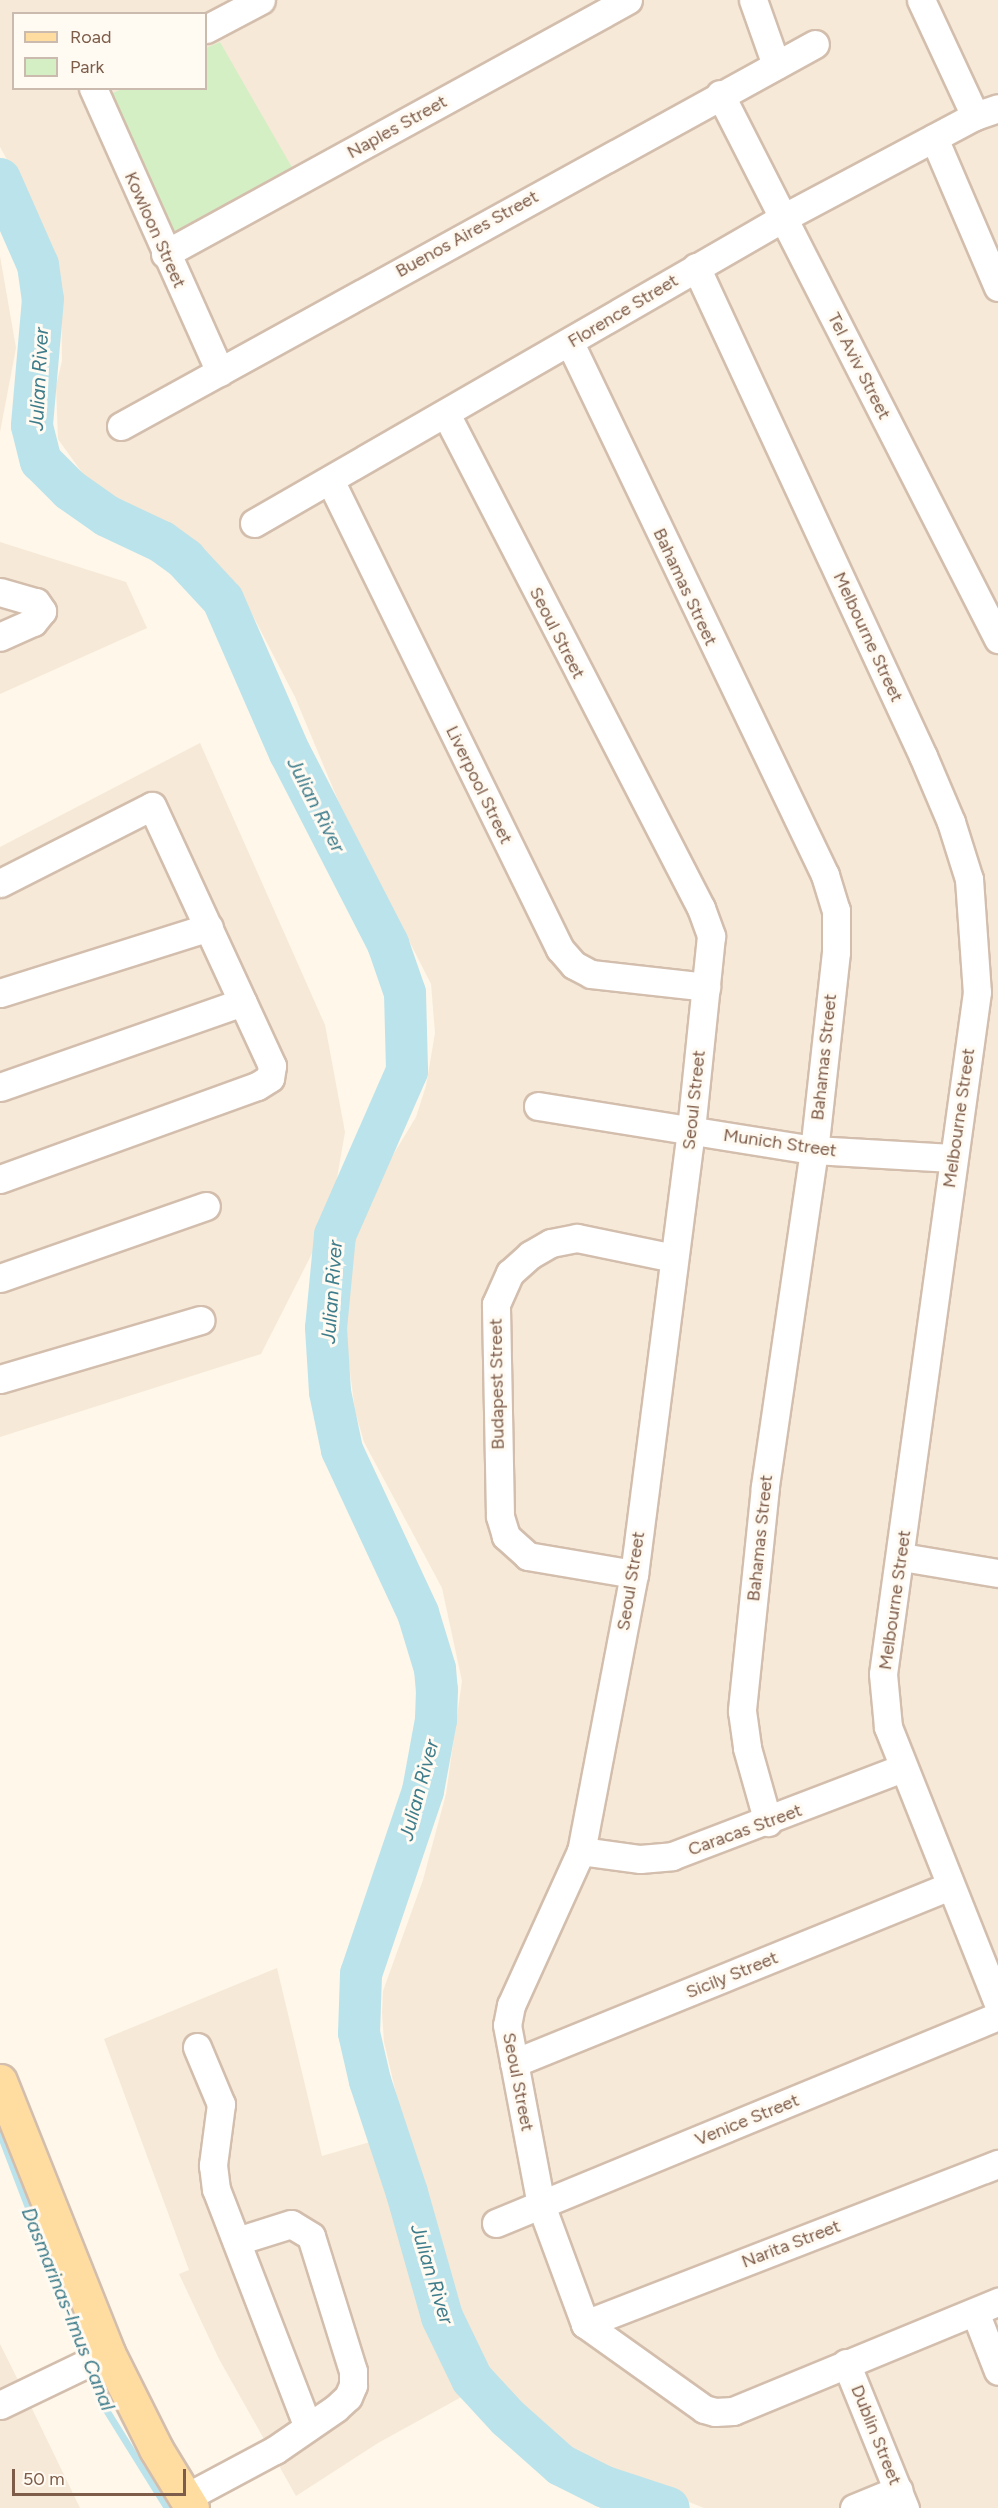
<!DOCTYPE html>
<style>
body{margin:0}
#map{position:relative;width:998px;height:2508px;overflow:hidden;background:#fef7ea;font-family:Figtree,sans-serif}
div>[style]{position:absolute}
.residential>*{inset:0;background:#f7e9d7}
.green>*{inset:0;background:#d5efc5}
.stream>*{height:7px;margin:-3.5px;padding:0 3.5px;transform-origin:3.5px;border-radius:3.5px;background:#bbe3eb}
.river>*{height:42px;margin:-21px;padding:0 21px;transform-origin:21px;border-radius:21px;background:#bbe3eb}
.roads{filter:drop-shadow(2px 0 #d3bead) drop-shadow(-2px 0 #d3bead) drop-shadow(0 2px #d3bead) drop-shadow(0 -2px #d3bead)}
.minor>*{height:27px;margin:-13.5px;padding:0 13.5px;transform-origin:13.5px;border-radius:13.5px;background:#fff}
.major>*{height:33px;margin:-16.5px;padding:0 16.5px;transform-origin:16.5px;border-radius:16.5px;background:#ffdda0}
span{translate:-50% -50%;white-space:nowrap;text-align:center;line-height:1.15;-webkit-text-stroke:6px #fffaf2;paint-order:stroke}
.street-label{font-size:18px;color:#7d5c49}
.water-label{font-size:20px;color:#3d7c8b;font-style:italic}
.legend{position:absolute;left:12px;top:12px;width:195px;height:78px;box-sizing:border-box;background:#fffaf2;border:2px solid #cbbbae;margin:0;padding:8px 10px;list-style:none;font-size:18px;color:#7d5c49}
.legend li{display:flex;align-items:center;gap:12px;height:30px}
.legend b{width:30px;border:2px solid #cbbbae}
.scale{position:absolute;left:12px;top:2469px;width:174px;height:27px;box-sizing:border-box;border:3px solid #7d5c49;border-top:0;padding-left:8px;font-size:18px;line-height:21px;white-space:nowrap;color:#7d5c49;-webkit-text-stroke:4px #fffaf2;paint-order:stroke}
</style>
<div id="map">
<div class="residential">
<div style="clip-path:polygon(evenodd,0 0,998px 0,998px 2508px,704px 2508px,594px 2464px,550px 2438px,487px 2373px,456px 2313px,414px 2170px,384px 2042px,382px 2012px,383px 1991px,423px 1880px,446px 1794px,462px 1681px,442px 1588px,364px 1442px,355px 1411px,342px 1309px,342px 1268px,358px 1213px,416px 1117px,426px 1086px,435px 1033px,431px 984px,340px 805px,295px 697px,249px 608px,226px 578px,181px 533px,99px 489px,83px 474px,58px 439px,56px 386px,62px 361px,61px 284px,39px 217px,0 147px,0 0,14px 14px,206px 14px,206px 88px,14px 88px,14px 14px)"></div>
<div style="clip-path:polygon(0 256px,16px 348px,0 432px)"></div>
<div style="clip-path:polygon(0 542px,126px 582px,147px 628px,0 694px)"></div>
<div style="clip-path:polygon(200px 743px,325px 1025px,345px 1132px,330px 1218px,261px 1354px,0 1437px,0 847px)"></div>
<div style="clip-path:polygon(277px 1968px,322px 2156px,377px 2140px,427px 2323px,449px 2376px,465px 2395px,378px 2443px,296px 2496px,219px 2359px,179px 2274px,189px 2270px,104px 2039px)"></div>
<div style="clip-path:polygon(0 2344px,23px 2390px,80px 2508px,0 2508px)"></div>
</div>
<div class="green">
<div style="clip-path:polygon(220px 42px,293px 169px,172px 235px,110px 94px,122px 89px,206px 88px,206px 48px)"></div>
</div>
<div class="stream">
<div style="left:0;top:2134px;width:241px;rotate:69.1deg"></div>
<div style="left:90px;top:2369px;width:38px;rotate:70deg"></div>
<div style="left:103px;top:2405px;width:121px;rotate:58.1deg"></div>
</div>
<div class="river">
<div style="left:0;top:179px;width:94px;rotate:66.2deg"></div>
<div style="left:38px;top:265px;width:34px;rotate:82deg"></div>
<div style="left:43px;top:299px;width:127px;rotate:95deg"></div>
<div style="left:32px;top:426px;width:36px;rotate:76deg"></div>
<div style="left:41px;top:461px;width:41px;rotate:45deg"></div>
<div style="left:70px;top:490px;width:45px;rotate:35.1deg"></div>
<div style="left:107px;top:516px;width:61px;rotate:25.3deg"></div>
<div style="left:162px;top:542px;width:29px;rotate:36deg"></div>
<div style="left:185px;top:559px;width:56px;rotate:47.2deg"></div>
<div style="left:223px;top:600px;width:167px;rotate:66.4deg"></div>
<div style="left:290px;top:753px;width:215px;rotate:62.8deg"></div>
<div style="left:388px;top:944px;width:52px;rotate:70.9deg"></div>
<div style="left:405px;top:993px;width:78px;rotate:88.5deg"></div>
<div style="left:407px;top:1071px;width:179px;rotate:113.7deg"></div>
<div style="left:335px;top:1235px;width:93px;rotate:95.5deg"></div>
<div style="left:326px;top:1328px;width:64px;rotate:86.4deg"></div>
<div style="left:330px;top:1392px;width:59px;rotate:78.3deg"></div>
<div style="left:342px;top:1450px;width:180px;rotate:65deg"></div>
<div style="left:418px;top:1613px;width:59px;rotate:73.1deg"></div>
<div style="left:435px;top:1669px;width:21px;rotate:85deg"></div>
<div style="left:437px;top:1690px;width:30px;rotate:92deg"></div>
<div style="left:436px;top:1720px;width:72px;rotate:100.4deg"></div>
<div style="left:423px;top:1791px;width:193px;rotate:108.7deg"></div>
<div style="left:361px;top:1974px;width:59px;rotate:91.9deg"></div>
<div style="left:359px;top:2033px;width:49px;rotate:77.1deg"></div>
<div style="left:370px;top:2081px;width:118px;rotate:71.7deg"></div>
<div style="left:407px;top:2193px;width:129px;rotate:74.2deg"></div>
<div style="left:442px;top:2317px;width:69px;rotate:64.2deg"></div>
<div style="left:472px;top:2379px;width:53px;rotate:47.3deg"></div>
<div style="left:508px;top:2418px;width:71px;rotate:41.6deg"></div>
<div style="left:561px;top:2465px;width:49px;rotate:26.6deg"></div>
<div style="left:605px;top:2487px;width:67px;rotate:18.2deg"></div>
</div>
<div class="roads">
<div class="minor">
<div style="left:753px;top:0;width:69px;rotate:70.5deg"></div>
<div style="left:921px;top:0;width:128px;rotate:65deg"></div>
<div style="left:206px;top:29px;width:62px;rotate:-27.8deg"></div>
<div style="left:93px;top:88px;width:311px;rotate:65.9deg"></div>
<div style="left:720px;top:94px;width:612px;rotate:62.97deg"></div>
<div style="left:934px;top:138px;width:162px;rotate:66.8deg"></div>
<div style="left:165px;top:254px;width:528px;rotate:-28.75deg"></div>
<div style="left:696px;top:267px;width:539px;rotate:65.1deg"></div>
<div style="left:923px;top:756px;width:72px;rotate:67deg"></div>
<div style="left:951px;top:822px;width:60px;rotate:72.5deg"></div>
<div style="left:969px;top:879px;width:113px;rotate:86deg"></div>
<div style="left:977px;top:992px;width:688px;rotate:97.85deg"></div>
<div style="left:883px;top:1674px;width:53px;rotate:84.6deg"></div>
<div style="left:888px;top:1727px;width:297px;rotate:68.3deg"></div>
<div style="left:570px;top:343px;width:590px;rotate:64.39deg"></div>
<div style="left:825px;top:875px;width:37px;rotate:73deg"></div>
<div style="left:836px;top:910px;width:42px;rotate:90deg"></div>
<div style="left:836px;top:952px;width:199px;rotate:96.3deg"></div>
<div style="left:814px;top:1150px;width:341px;rotate:98.3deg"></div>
<div style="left:765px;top:1487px;width:225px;rotate:95.9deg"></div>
<div style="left:742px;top:1711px;width:37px;rotate:82deg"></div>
<div style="left:747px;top:1748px;width:77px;rotate:74.2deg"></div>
<div style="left:446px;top:414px;width:556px;rotate:62.7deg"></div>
<div style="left:701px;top:908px;width:30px;rotate:70deg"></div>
<div style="left:711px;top:936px;width:195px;rotate:95.9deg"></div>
<div style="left:691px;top:1130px;width:448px;rotate:97.3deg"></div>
<div style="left:634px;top:1574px;width:282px;rotate:100.8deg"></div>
<div style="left:581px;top:1851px;width:169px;rotate:114.4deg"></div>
<div style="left:511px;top:2005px;width:20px;rotate:101deg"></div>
<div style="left:507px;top:2025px;width:183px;rotate:79.3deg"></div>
<div style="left:541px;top:2205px;width:127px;rotate:69.7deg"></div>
<div style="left:585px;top:2324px;width:146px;rotate:35.5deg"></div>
<div style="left:704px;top:2409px;width:11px;rotate:15deg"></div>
<div style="left:715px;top:2412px;width:18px;rotate:-3deg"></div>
<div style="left:733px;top:2411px;width:287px;rotate:-22.4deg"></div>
<div style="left:121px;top:426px;width:792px;rotate:-28.83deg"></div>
<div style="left:330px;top:480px;width:522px;rotate:63.88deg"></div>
<div style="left:560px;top:949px;width:21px;rotate:49deg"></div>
<div style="left:574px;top:965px;width:19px;rotate:28deg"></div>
<div style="left:591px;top:974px;width:116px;rotate:6.4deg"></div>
<div style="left:254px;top:523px;width:611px;rotate:-29.97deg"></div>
<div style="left:783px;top:218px;width:217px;rotate:-28deg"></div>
<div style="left:975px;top:116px;width:24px;rotate:-19deg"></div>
<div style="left:0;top:592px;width:37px;rotate:16deg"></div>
<div style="left:36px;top:602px;width:11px;rotate:56deg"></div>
<div style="left:42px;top:611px;width:14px;rotate:129deg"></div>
<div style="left:33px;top:622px;width:36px;rotate:156deg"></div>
<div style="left:0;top:883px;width:170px;rotate:-26.9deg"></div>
<div style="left:152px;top:806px;width:286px;rotate:65.2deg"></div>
<div style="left:272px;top:1066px;width:12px;rotate:99deg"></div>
<div style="left:270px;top:1078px;width:15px;rotate:148deg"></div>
<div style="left:257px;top:1086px;width:273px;rotate:160.1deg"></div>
<div style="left:0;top:993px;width:219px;rotate:-17.5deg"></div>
<div style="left:0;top:1087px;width:257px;rotate:-19.3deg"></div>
<div style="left:538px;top:1106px;width:279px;rotate:9.1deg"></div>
<div style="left:814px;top:1150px;width:138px;rotate:3.3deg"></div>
<div style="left:0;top:1278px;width:218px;rotate:-19.3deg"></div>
<div style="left:0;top:1379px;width:209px;rotate:-16.4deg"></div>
<div style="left:902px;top:1557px;width:97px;rotate:9.5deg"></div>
<div style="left:634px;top:1574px;width:108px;rotate:-170.4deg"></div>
<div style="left:528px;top:1556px;width:30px;rotate:-138deg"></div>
<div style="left:506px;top:1536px;width:21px;rotate:-107deg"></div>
<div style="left:500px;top:1516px;width:212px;rotate:-91.1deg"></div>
<div style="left:496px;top:1304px;width:34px;rotate:-66deg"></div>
<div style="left:510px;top:1273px;width:27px;rotate:-42deg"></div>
<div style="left:530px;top:1255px;width:24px;rotate:-30deg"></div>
<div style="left:551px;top:1243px;width:26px;rotate:-11deg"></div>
<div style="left:577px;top:1238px;width:99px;rotate:11.7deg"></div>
<div style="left:581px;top:1851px;width:60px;rotate:7.7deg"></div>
<div style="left:640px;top:1859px;width:32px;rotate:-5deg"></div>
<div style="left:672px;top:1856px;width:247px;rotate:-20.9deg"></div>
<div style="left:197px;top:2047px;width:62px;rotate:67.2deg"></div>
<div style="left:221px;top:2104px;width:62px;rotate:97.5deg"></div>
<div style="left:213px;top:2165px;width:24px;rotate:83deg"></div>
<div style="left:216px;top:2189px;width:255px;rotate:68.9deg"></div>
<div style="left:514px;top:2063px;width:471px;rotate:-22.1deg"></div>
<div style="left:496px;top:2223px;width:543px;rotate:-22.41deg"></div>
<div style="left:975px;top:2312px;width:63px;rotate:68.7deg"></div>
<div style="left:585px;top:2324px;width:443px;rotate:-21.2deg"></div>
<div style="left:846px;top:2363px;width:157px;rotate:67.9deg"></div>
<div style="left:0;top:2405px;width:120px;rotate:-25.7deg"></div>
<div style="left:185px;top:2498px;width:102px;rotate:-28.1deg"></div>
<div style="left:275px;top:2450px;width:74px;rotate:-34.5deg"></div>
<div style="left:336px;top:2408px;width:16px;rotate:-43deg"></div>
<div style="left:348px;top:2397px;width:13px;rotate:-67deg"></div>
<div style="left:353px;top:2385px;width:14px;rotate:-90deg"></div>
<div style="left:353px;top:2371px;width:141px;rotate:-107.3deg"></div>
<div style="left:311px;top:2236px;width:23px;rotate:-149deg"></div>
<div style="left:291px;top:2224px;width:57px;rotate:162.5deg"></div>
<div style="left:854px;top:2508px;width:48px;rotate:-22.2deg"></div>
</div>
<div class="major">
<div style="left:0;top:2081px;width:293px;rotate:68.3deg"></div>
<div style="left:108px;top:2353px;width:107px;rotate:63.4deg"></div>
<div style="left:156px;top:2449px;width:69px;rotate:58.6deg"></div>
</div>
</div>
<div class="street-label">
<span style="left:397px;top:127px;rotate:-29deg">Naples Street</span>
<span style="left:155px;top:230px;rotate:66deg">Kowloon Street</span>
<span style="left:467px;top:234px;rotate:-29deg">Buenos Aires Street</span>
<span style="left:623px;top:311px;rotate:-31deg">Florence Street</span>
<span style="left:859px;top:366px;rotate:63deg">Tel Aviv Street</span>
<span style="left:685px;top:587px;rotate:65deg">Bahamas Street</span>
<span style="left:557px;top:633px;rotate:63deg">Seoul Street</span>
<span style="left:868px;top:637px;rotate:65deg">Melbourne Street</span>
<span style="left:479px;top:785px;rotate:64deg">Liverpool Street</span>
<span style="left:824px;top:1057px;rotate:-84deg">Bahamas Street</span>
<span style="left:694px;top:1100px;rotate:-84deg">Seoul Street</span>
<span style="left:959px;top:1118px;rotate:-82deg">Melbourne Street</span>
<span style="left:780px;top:1143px;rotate:8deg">Munich Street</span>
<span style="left:497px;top:1384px;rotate:-91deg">Budapest Street</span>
<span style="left:760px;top:1538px;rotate:-84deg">Bahamas Street</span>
<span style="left:631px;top:1581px;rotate:-81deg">Seoul Street</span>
<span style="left:895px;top:1600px;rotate:-82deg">Melbourne Street</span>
<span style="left:745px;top:1830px;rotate:-20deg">Caracas Street</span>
<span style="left:732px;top:1975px;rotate:-22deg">Sicily Street</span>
<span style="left:518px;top:2082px;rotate:79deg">Seoul Street</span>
<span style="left:747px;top:2120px;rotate:-22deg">Venice Street</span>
<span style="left:791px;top:2244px;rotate:-21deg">Narita Street</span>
<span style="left:876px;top:2435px;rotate:68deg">Dublin Street</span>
</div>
<div class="water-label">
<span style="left:39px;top:379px;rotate:-87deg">Julian River</span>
<span style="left:316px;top:805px;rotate:63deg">Julian River</span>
<span style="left:332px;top:1292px;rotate:-86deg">Julian River</span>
<span style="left:419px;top:1790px;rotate:-75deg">Julian River</span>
<span style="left:432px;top:2274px;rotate:73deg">Julian River</span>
<span style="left:68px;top:2309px;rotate:68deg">Dasmarinas-Imus Canal</span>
</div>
<ul class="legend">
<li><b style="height:8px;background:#ffdda0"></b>Road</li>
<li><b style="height:16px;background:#d5efc5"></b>Park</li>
</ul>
<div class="scale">50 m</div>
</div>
